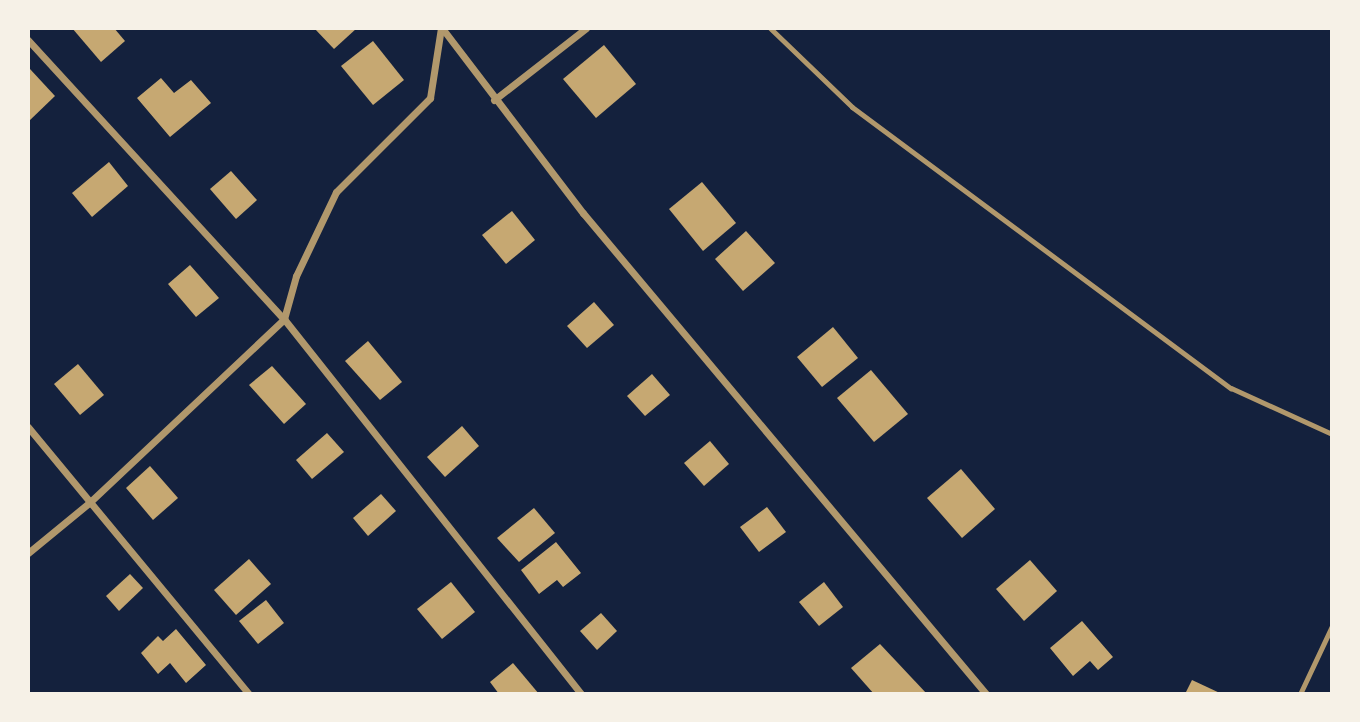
<!DOCTYPE html>
<style>
body{margin:0}
#map{position:relative;width:1360px;height:722px;overflow:hidden;background:#14213d;font-family:Montserrat,sans-serif}
div>[style]{position:absolute}
.building>*{inset:0;background:#c6a872}
.service>*{height:5px;margin:-2.5px;padding:0 2.5px;transform-origin:2.5px;border-radius:2.5px;background:#b1986c}
.minor>*{height:7px;margin:-3.5px;padding:0 3.5px;transform-origin:3.5px;border-radius:3.5px;background:#b1986c}
span{translate:-50% -50%;white-space:nowrap;text-align:center;line-height:1.15;-webkit-text-stroke:6px #f6f1e7;paint-order:stroke}
.frame{position:absolute;inset:0;border:30px solid #f6f1e7;pointer-events:none}
</style>
<div id="map">
<div class="building">
<div style="clip-path:polygon(72px 28px,114px 28px,125px 41px,101px 62px)"></div>
<div style="clip-path:polygon(314px 28px,357px 28px,334px 49px)"></div>
<div style="clip-path:polygon(373px 41px,404px 80px,373px 105px,341px 66px)"></div>
<div style="clip-path:polygon(604px 45px,636px 84px,596px 118px,563px 79px)"></div>
<div style="clip-path:polygon(30px 69px,55px 96px,28px 122px,28px 71px)"></div>
<div style="clip-path:polygon(161px 78px,174px 93px,191px 80px,211px 103px,170px 137px,137px 98px)"></div>
<div style="clip-path:polygon(109px 162px,128px 186px,92px 217px,72px 193px)"></div>
<div style="clip-path:polygon(231px 171px,257px 200px,236px 219px,210px 189px)"></div>
<div style="clip-path:polygon(702px 182px,736px 223px,703px 251px,669px 209px)"></div>
<div style="clip-path:polygon(512px 211px,535px 240px,506px 264px,482px 235px)"></div>
<div style="clip-path:polygon(746px 231px,775px 263px,743px 291px,715px 259px)"></div>
<div style="clip-path:polygon(190px 265px,219px 298px,196px 317px,168px 284px)"></div>
<div style="clip-path:polygon(594px 302px,614px 325px,587px 348px,567px 326px)"></div>
<div style="clip-path:polygon(833px 327px,858px 358px,822px 387px,797px 357px)"></div>
<div style="clip-path:polygon(368px 341px,402px 382px,380px 400px,345px 361px)"></div>
<div style="clip-path:polygon(78px 364px,104px 395px,80px 415px,54px 384px)"></div>
<div style="clip-path:polygon(272px 366px,306px 404px,284px 424px,249px 385px)"></div>
<div style="clip-path:polygon(871px 370px,908px 414px,874px 442px,837px 398px)"></div>
<div style="clip-path:polygon(652px 374px,670px 395px,645px 416px,627px 396px)"></div>
<div style="clip-path:polygon(462px 426px,479px 446px,445px 477px,427px 457px)"></div>
<div style="clip-path:polygon(327px 433px,344px 452px,312px 479px,296px 460px)"></div>
<div style="clip-path:polygon(710px 441px,729px 464px,704px 486px,684px 463px)"></div>
<div style="clip-path:polygon(150px 466px,178px 498px,153px 520px,126px 488px)"></div>
<div style="clip-path:polygon(961px 469px,995px 509px,962px 538px,927px 498px)"></div>
<div style="clip-path:polygon(381px 494px,396px 511px,368px 536px,353px 518px)"></div>
<div style="clip-path:polygon(767px 507px,786px 532px,759px 552px,740px 527px)"></div>
<div style="clip-path:polygon(534px 508px,555px 533px,519px 562px,497px 538px)"></div>
<div style="clip-path:polygon(556px 542px,581px 573px,563px 587px,557px 580px,539px 594px,521px 570px)"></div>
<div style="clip-path:polygon(249px 559px,271px 584px,236px 615px,214px 590px)"></div>
<div style="clip-path:polygon(1030px 560px,1057px 591px,1024px 621px,996px 589px)"></div>
<div style="clip-path:polygon(130px 574px,143px 588px,119px 611px,106px 596px)"></div>
<div style="clip-path:polygon(451px 582px,475px 612px,442px 639px,417px 609px)"></div>
<div style="clip-path:polygon(824px 582px,843px 607px,819px 626px,799px 602px)"></div>
<div style="clip-path:polygon(266px 600px,284px 623px,258px 644px,239px 621px)"></div>
<div style="clip-path:polygon(601px 613px,617px 631px,597px 650px,580px 631px)"></div>
<div style="clip-path:polygon(1082px 621px,1113px 657px,1098px 670px,1090px 661px,1073px 676px,1050px 648px)"></div>
<div style="clip-path:polygon(176px 629px,206px 665px,186px 683px,170px 663px,158px 674px,141px 653px,158px 636px,163px 641px)"></div>
<div style="clip-path:polygon(880px 644px,927px 694px,874px 694px,851px 668px)"></div>
<div style="clip-path:polygon(513px 663px,539px 694px,499px 694px,490px 682px)"></div>
<div style="clip-path:polygon(1192px 680px,1222px 694px,1185px 694px)"></div>
</div>
<div class="service">
<div style="left:770px;top:28px;width:114px;rotate:43.9deg"></div>
<div style="left:852px;top:107px;width:472px;rotate:36.6deg"></div>
<div style="left:1231px;top:388px;width:111px;rotate:24.5deg"></div>
<div style="left:1300px;top:694px;width:75px;rotate:-64.8deg"></div>
</div>
<div class="minor">
<div style="left:442px;top:28px;width:233px;rotate:52.7deg"></div>
<div style="left:583px;top:213px;width:628px;rotate:50.04deg"></div>
<div style="left:28px;top:40px;width:379px;rotate:47.5deg"></div>
<div style="left:284px;top:319px;width:478px;rotate:51.6deg"></div>
<div style="left:494px;top:100px;width:117px;rotate:-38deg"></div>
<div style="left:28px;top:427px;width:347px;rotate:50.4deg"></div>
<div style="left:28px;top:553px;width:80px;rotate:-39.4deg"></div>
<div style="left:90px;top:502px;width:267px;rotate:-43.3deg"></div>
<div style="left:284px;top:319px;width:45px;rotate:-74.4deg"></div>
<div style="left:296px;top:276px;width:93px;rotate:-64.5deg"></div>
<div style="left:336px;top:192px;width:133px;rotate:-45deg"></div>
<div style="left:430px;top:98px;width:71px;rotate:-81.1deg"></div>
</div>
<div class="frame"></div>
</div>
